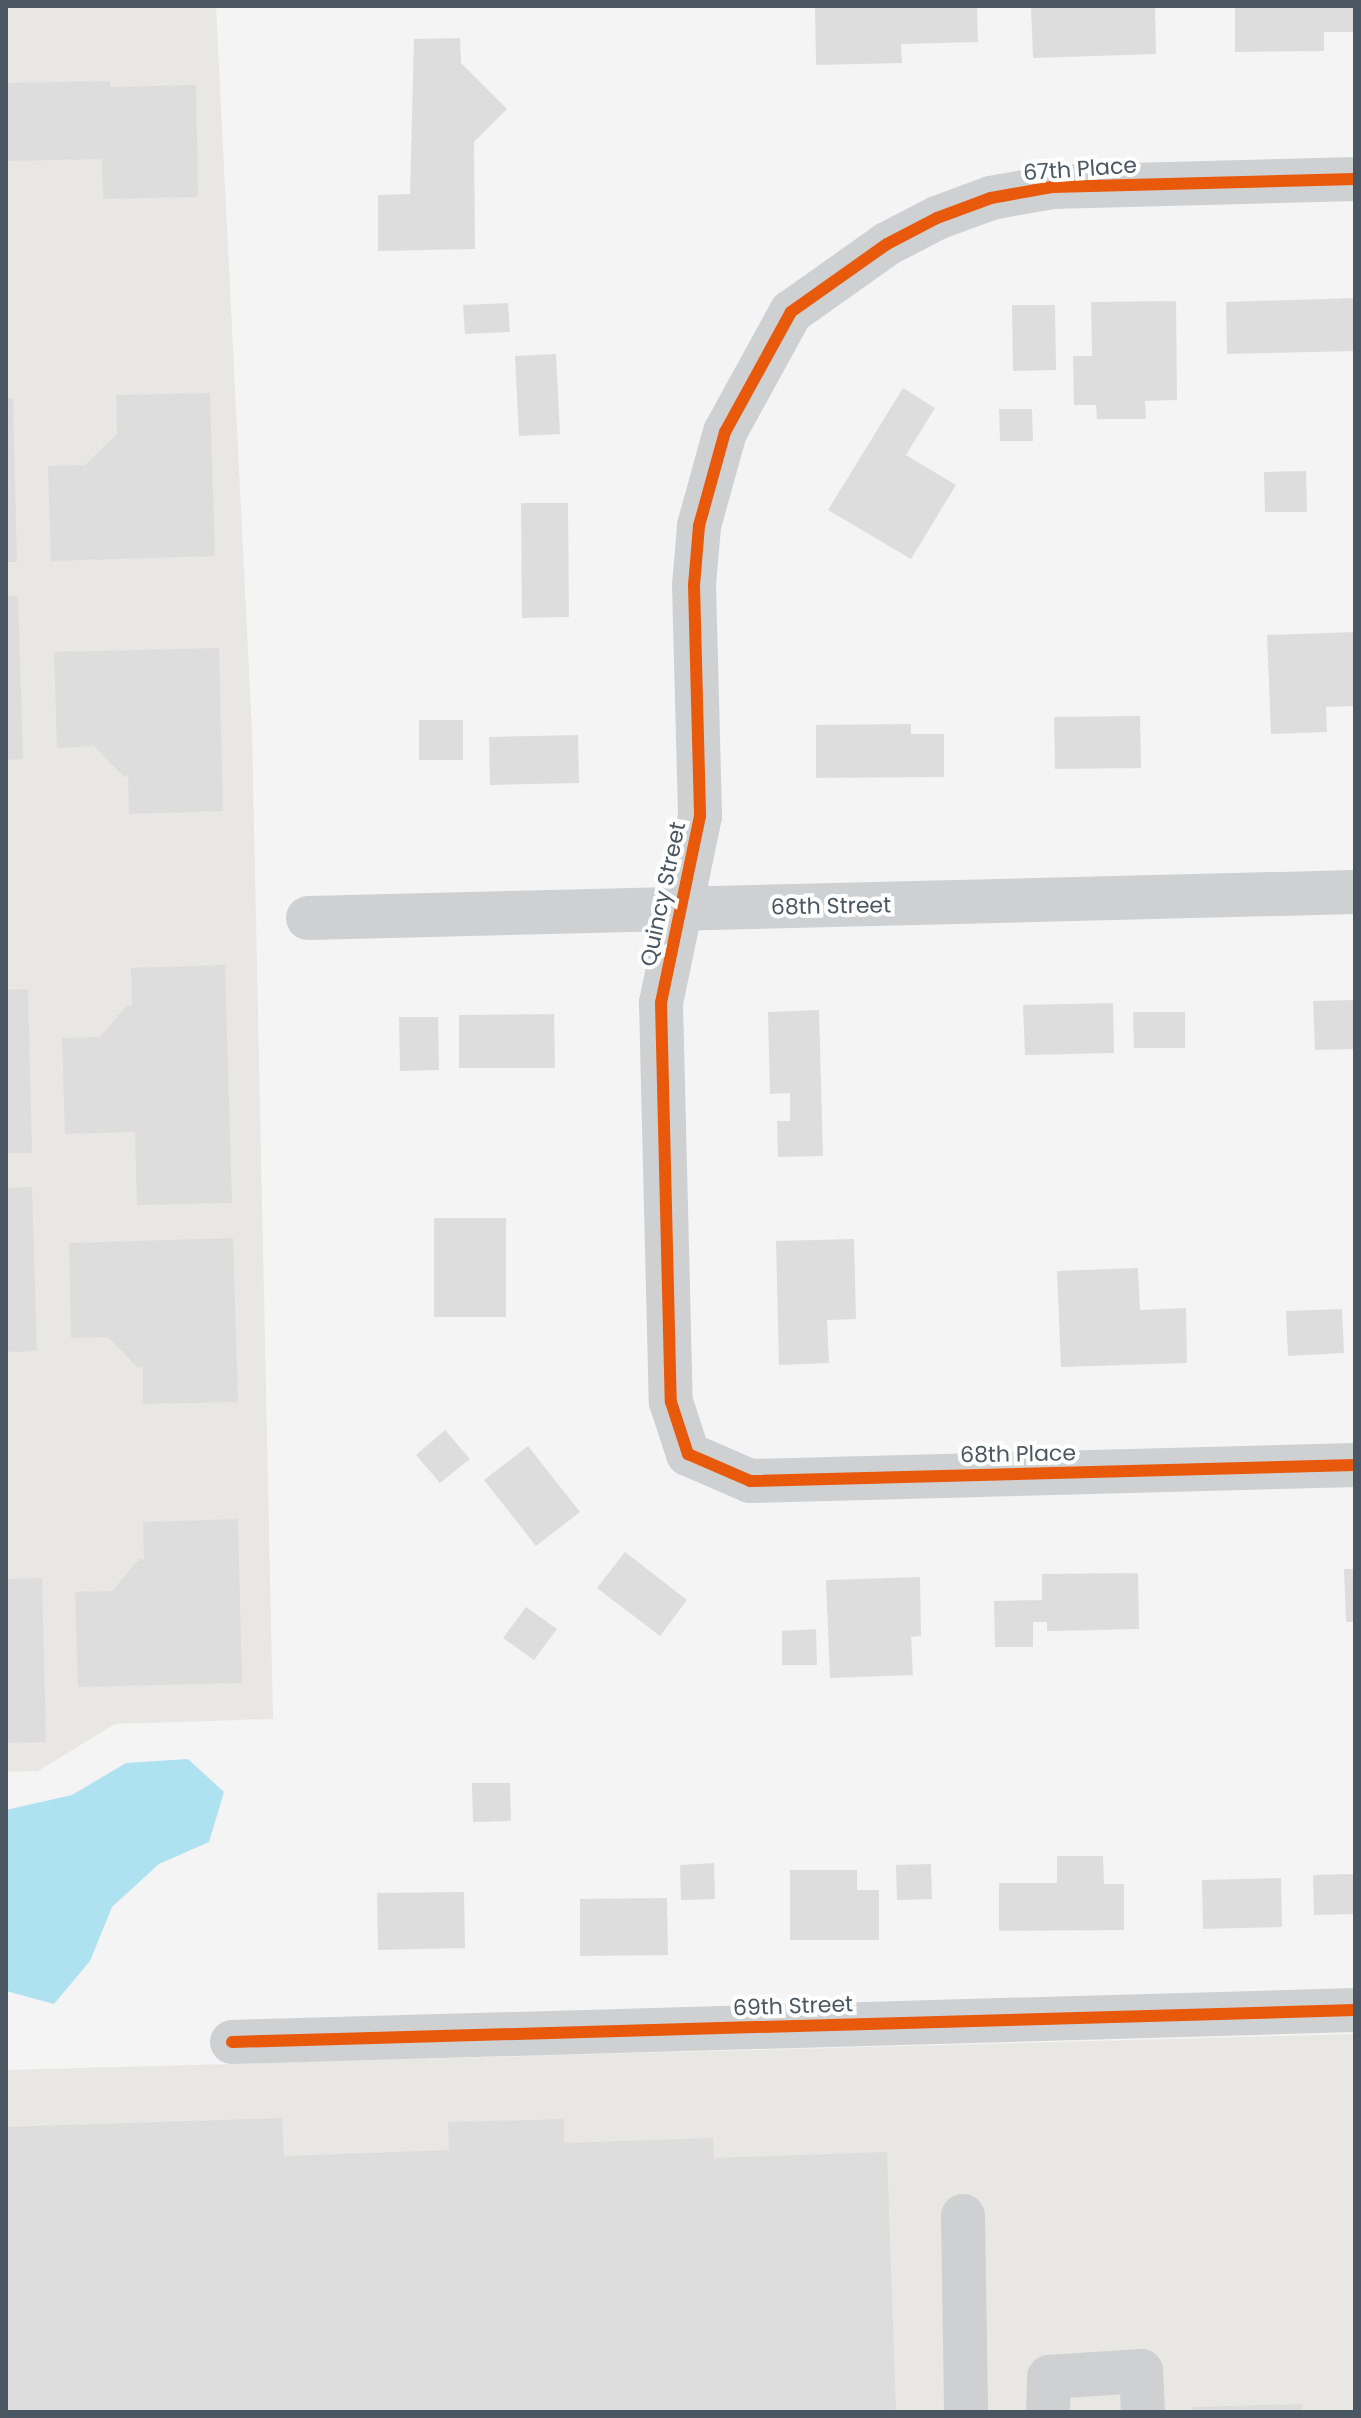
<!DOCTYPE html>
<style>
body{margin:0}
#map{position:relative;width:1361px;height:2418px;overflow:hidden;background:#f4f4f4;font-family:Poppins,sans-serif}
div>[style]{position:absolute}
.commercial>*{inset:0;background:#e8e7e3}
.water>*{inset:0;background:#aee2f0}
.building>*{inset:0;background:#ddddde}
.minor>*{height:44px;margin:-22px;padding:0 22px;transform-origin:22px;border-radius:22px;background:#ced0d2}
.cycleway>*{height:12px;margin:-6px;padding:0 6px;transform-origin:6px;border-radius:6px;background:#e8590c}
span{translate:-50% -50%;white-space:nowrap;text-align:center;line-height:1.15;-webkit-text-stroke:8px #fff;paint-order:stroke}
.street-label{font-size:22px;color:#4a5661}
.frame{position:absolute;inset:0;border:8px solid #4a5661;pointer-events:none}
</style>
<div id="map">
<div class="commercial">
<div style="clip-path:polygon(6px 6px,216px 6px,252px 731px,273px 1719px,115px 1724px,38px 1771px,6px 1772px)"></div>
<div style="clip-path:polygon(1355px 2034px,1355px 2412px,6px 2412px,6px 2070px)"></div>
</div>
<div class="water">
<div style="clip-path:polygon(188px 1759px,224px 1792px,209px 1842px,159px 1864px,112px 1907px,90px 1961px,54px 2004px,6px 1991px,6px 1810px,72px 1795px,126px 1763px)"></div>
</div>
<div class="building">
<div style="clip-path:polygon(815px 6px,977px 6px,978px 42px,901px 44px,902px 63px,816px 65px)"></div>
<div style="clip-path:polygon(1031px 6px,1155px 6px,1156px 54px,1033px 58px)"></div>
<div style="clip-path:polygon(1235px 6px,1355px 6px,1355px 32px,1324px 32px,1324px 51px,1235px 52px)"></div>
<div style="clip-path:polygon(460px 38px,461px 63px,507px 109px,474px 142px,475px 249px,378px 251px,378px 195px,410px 194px,414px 39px)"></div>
<div style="clip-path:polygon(110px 81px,110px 87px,196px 85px,198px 197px,103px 199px,102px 159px,6px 161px,6px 83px)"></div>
<div style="clip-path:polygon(1355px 298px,1355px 351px,1227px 354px,1226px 302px)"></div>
<div style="clip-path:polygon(1176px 301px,1177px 400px,1145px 401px,1146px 419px,1097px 419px,1096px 405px,1074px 405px,1073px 356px,1092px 356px,1091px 302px)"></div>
<div style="clip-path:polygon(508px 303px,510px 332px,465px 334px,463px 305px)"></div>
<div style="clip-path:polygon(1012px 305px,1055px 305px,1056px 370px,1013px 371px)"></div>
<div style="clip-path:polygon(556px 354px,560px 434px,519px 436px,515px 356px)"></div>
<div style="clip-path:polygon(903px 388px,935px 408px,906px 455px,956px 485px,911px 559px,828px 510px)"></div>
<div style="clip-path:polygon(210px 393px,215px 556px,51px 561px,48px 466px,85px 465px,117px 434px,116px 395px)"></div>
<div style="clip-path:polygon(13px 398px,17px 562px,6px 562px,6px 399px)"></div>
<div style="clip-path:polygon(999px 409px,1032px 409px,1033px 441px,1000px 441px)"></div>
<div style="clip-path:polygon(1306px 471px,1307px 512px,1265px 512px,1264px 472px)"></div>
<div style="clip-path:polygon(521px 503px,568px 503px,569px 617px,522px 618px)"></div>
<div style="clip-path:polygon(6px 596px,18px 596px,23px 759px,6px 760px)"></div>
<div style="clip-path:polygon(1355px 632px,1355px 706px,1326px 707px,1327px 732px,1271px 734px,1267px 635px)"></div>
<div style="clip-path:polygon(219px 648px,223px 811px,129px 814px,128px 775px,124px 777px,94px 746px,57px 748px,54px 652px)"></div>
<div style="clip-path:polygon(1140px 716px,1141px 768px,1055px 769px,1054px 717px)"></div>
<div style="clip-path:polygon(419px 720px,463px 720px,463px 760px,419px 760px)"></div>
<div style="clip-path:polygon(911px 724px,911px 734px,944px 734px,944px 777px,816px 778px,816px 725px)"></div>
<div style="clip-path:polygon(578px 735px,579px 783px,490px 785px,489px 737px)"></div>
<div style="clip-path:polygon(225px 965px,232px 1203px,137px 1205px,135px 1132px,65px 1134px,62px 1038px,100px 1037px,127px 1005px,132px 1006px,131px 968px)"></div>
<div style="clip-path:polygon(28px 989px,32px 1153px,6px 1153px,6px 990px)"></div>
<div style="clip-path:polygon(1355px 1000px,1355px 1049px,1315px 1050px,1313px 1001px)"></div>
<div style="clip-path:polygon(1113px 1003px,1114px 1053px,1025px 1055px,1023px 1005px)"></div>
<div style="clip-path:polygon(819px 1010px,823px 1156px,778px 1157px,777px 1121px,790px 1121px,790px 1093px,770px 1094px,768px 1012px)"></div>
<div style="clip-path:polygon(1133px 1012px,1185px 1012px,1185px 1048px,1134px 1048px)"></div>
<div style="clip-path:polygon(554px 1014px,555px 1068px,459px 1068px,459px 1015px)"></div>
<div style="clip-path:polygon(399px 1017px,438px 1017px,439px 1070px,400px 1071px)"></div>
<div style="clip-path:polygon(32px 1187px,37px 1351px,6px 1352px,6px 1188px)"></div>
<div style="clip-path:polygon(434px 1218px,506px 1218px,506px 1317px,434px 1317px)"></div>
<div style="clip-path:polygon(233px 1238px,238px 1402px,143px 1404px,143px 1366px,138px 1368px,108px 1337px,71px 1338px,69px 1243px)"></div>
<div style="clip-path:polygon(854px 1239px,856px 1319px,827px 1320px,829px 1363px,779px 1365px,776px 1241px)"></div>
<div style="clip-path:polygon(1138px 1268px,1140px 1310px,1186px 1308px,1187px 1363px,1061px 1367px,1057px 1271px)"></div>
<div style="clip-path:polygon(1342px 1309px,1344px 1353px,1288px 1356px,1286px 1311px)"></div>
<div style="clip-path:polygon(445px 1430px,470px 1459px,440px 1483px,416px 1455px)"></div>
<div style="clip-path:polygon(528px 1446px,580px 1512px,536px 1546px,484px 1480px)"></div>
<div style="clip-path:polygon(238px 1519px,242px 1683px,78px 1687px,75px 1592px,112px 1591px,140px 1558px,144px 1560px,143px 1522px)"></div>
<div style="clip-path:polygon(625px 1552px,687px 1600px,660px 1636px,597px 1588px)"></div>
<div style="clip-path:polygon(1344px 1569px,1355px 1569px,1355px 1622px,1346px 1622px)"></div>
<div style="clip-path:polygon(1138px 1573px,1139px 1629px,1047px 1631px,1047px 1622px,1033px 1622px,1033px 1647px,995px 1647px,994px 1601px,1042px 1600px,1042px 1574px)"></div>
<div style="clip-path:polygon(920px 1577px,921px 1636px,911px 1637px,913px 1675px,830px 1678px,826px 1580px)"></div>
<div style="clip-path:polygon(42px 1578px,46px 1742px,6px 1743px,6px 1579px)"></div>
<div style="clip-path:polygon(526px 1607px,557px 1629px,534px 1660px,503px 1638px)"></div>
<div style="clip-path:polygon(816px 1629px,817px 1665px,782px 1665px,782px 1631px)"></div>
<div style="clip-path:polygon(472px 1783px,510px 1783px,511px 1821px,473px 1822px)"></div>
<div style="clip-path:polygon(1057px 1856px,1103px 1856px,1104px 1884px,1124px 1884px,1124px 1930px,999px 1931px,999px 1883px,1057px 1883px)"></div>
<div style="clip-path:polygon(714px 1863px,715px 1899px,681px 1900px,680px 1865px)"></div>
<div style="clip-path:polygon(931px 1864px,932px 1899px,897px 1900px,896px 1865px)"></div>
<div style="clip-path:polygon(790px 1870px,857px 1870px,857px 1890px,879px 1890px,879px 1940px,790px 1940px)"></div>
<div style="clip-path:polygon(1353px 1874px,1354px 1914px,1314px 1915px,1313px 1875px)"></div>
<div style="clip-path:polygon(1281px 1878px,1282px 1927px,1203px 1929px,1202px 1880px)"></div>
<div style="clip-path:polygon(464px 1892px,465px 1948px,378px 1950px,377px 1893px)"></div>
<div style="clip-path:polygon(667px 1898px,668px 1955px,580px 1956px,580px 1899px)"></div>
<div style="clip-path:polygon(282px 2118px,284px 2156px,449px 2150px,448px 2122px,564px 2119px,564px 2143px,713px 2138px,714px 2158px,887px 2152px,896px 2412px,6px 2412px,6px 2127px)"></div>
<div style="clip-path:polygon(1302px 2404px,1302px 2412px,1192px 2412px,1192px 2407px)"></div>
</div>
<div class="minor">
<div style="left:1355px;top:179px;width:303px;rotate:178.5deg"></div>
<div style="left:1052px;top:187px;width:62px;rotate:169.8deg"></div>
<div style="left:991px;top:198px;width:58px;rotate:159.7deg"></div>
<div style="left:937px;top:218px;width:56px;rotate:152.5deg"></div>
<div style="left:887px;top:244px;width:118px;rotate:144.7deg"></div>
<div style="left:791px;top:312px;width:137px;rotate:118.8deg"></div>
<div style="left:725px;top:432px;width:98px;rotate:105.5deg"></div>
<div style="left:699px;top:526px;width:59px;rotate:94.8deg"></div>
<div style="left:694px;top:585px;width:231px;rotate:88.5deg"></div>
<div style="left:700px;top:816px;width:191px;rotate:101.8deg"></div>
<div style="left:661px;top:1003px;width:399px;rotate:88.6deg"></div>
<div style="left:671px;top:1402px;width:55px;rotate:71.9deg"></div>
<div style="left:688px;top:1454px;width:68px;rotate:23.5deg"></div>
<div style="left:750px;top:1481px;width:605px;rotate:-1.51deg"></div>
<div style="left:308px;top:918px;width:1047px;rotate:-1.42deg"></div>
<div style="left:232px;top:2042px;width:1123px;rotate:-1.63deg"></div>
<div style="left:963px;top:2216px;width:196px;rotate:89.1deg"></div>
<div style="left:1048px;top:2412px;width:35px;rotate:-88deg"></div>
<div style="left:1049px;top:2377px;width:92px;rotate:-3.7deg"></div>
<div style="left:1141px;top:2371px;width:41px;rotate:87.2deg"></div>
</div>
<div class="cycleway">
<div style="left:1355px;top:179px;width:303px;rotate:178.5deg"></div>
<div style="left:1052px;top:187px;width:62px;rotate:169.8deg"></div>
<div style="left:991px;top:198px;width:58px;rotate:159.7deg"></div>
<div style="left:937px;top:218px;width:56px;rotate:152.5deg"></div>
<div style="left:887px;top:244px;width:118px;rotate:144.7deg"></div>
<div style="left:791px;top:312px;width:137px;rotate:118.8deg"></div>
<div style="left:725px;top:432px;width:98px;rotate:105.5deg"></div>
<div style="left:699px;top:526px;width:59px;rotate:94.8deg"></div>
<div style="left:694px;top:585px;width:231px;rotate:88.5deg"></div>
<div style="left:700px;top:816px;width:191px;rotate:101.8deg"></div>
<div style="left:661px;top:1003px;width:399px;rotate:88.6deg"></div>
<div style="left:671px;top:1402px;width:55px;rotate:71.9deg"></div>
<div style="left:688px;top:1454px;width:68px;rotate:23.5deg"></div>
<div style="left:750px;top:1481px;width:605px;rotate:-1.51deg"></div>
<div style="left:232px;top:2042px;width:1123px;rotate:-1.63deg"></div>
</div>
<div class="street-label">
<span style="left:1080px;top:169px;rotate:-4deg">67th Place</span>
<span style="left:663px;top:894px;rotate:-78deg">Quincy Street</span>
<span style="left:831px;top:906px;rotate:-1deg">68th Street</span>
<span style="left:1018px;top:1454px;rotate:-1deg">68th Place</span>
<span style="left:793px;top:2006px;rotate:-2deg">69th Street</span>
</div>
<div class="frame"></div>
</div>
